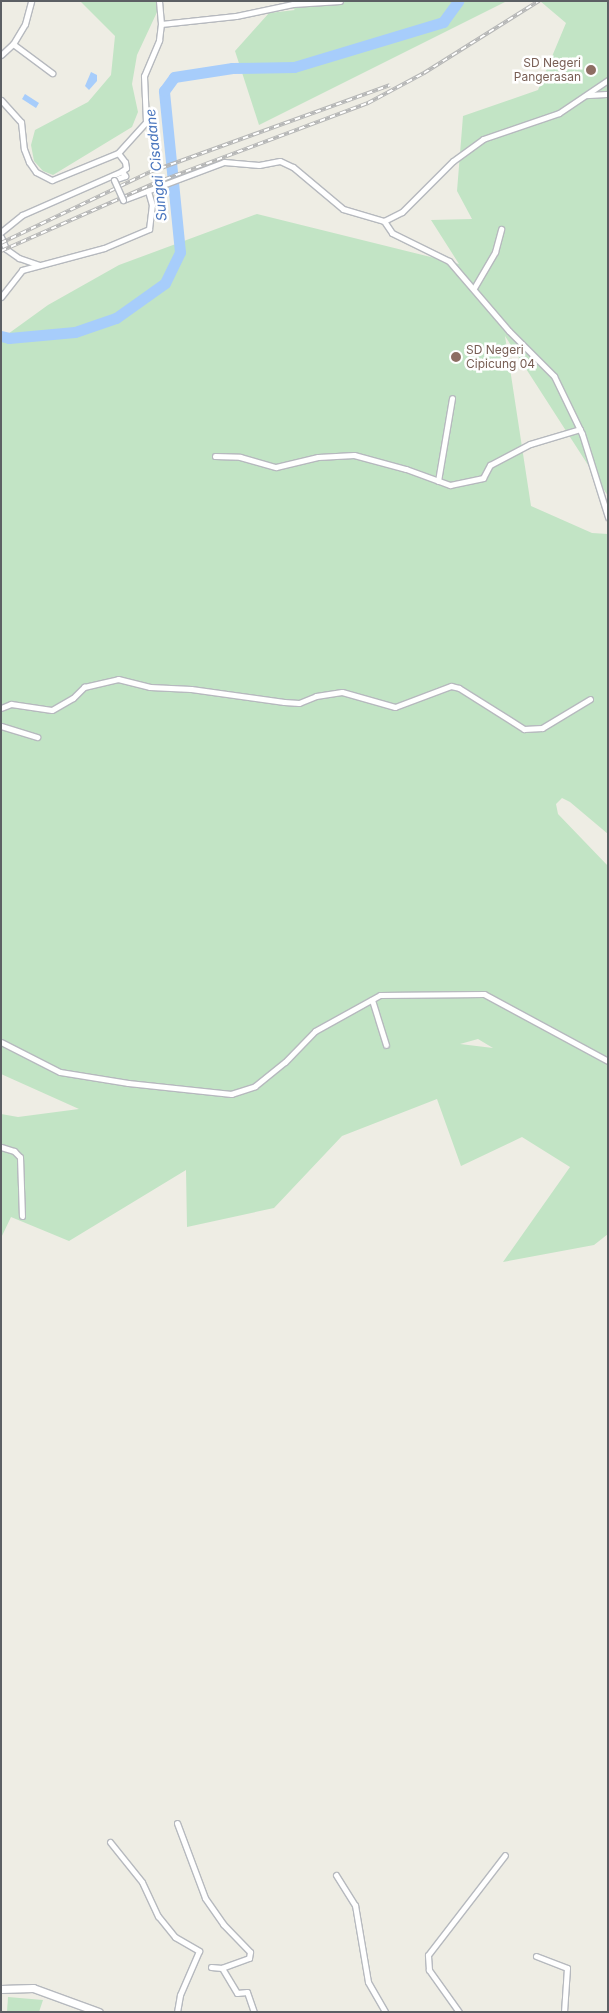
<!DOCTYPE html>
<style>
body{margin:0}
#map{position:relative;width:609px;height:2013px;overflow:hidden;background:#eeede4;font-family:Inter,sans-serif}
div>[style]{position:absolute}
.green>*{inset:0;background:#c2e4c5}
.water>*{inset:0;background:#a7cdfb}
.river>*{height:11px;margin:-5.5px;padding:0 5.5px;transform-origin:5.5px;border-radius:5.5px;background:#a7cdfb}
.roads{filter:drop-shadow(1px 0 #b6b9be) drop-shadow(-1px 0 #b6b9be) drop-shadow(0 1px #b6b9be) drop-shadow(0 -1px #b6b9be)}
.minor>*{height:5px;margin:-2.5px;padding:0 2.5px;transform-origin:2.5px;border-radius:2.5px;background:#fff}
.secondary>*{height:7px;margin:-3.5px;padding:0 3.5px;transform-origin:3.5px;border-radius:3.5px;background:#fff}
.rail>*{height:4px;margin-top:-2px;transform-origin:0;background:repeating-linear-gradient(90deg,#fff 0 5.5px,#b5b6b6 0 11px);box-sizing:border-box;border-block:1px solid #b5b6b6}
.bridges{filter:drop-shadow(1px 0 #b6b9be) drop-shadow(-1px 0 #b6b9be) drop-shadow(0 1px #b6b9be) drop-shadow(0 -1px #b6b9be)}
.minor-bridge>*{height:5px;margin:-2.5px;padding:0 2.5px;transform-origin:2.5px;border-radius:2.5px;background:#fff}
.dots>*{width:14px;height:14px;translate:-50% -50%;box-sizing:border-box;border:2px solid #fff;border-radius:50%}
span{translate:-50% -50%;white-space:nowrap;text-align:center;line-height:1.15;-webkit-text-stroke:5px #fff;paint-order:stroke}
.education-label{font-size:12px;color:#785e54}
.right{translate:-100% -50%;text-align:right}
.left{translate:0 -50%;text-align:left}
.water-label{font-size:14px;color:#4a76be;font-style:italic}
.frame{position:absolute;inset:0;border:2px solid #5c5f64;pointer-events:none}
</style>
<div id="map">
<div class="green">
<div style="clip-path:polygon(80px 1px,156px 1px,158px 10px,137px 55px,132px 84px,138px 112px,132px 127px,53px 175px,43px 171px,34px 161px,31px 145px,35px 130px,88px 102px,111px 75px,115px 36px)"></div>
<div style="clip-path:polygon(284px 1px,507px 1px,259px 125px,235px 51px,269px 13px,295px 10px)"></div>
<div style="clip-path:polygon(evenodd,540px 1px,608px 1px,608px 496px,505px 336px,531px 506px,592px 533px,608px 534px,608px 834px,570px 802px,562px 798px,556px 804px,558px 814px,608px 866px,608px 1234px,594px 1245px,503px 1262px,570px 1167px,522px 1137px,461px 1166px,437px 1099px,342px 1136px,274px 1208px,187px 1227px,186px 1170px,69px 1241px,11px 1217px,1px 1238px,1px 1114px,18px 1117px,79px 1109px,1px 1074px,1px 339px,48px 305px,119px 265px,257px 214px,459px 264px,431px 220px,472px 219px,457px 191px,463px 116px,538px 90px,566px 23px,540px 1px,478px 1039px,493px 1048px,460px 1044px,478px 1039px)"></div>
<div style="clip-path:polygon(8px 1997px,43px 2000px,39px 2012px,7px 2012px)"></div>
</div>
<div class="water">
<div style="clip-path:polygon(91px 72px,97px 75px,97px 81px,89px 90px,85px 86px)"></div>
<div style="clip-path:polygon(25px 94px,39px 103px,36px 108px,22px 99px)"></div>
</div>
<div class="river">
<div style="left:1px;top:336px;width:8px;rotate:14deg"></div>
<div style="left:9px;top:338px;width:66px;rotate:-5.2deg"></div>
<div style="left:75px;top:332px;width:43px;rotate:-18.9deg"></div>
<div style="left:116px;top:318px;width:60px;rotate:-35.5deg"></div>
<div style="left:165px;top:283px;width:34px;rotate:-64deg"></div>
<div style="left:180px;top:252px;width:162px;rotate:-95.7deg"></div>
<div style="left:164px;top:91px;width:17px;rotate:-54deg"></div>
<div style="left:174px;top:77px;width:59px;rotate:-8.8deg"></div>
<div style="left:232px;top:68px;width:62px;rotate:-0.9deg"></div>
<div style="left:294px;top:67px;width:156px;rotate:-16.8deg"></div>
<div style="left:443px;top:22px;width:26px;rotate:-54deg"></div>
</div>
<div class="roads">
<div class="minor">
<div style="left:159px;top:1px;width:23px;rotate:85deg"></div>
<div style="left:13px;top:44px;width:49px;rotate:36.6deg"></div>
<div style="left:1px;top:55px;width:16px;rotate:-43deg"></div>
<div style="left:13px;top:44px;width:23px;rotate:-59deg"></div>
<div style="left:25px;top:24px;width:24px;rotate:-75deg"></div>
<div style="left:587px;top:95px;width:21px;rotate:-3deg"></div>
<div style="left:1px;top:100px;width:30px;rotate:48deg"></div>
<div style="left:21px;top:122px;width:27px;rotate:84deg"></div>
<div style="left:24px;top:149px;width:14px;rotate:69deg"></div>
<div style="left:29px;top:162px;width:12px;rotate:55deg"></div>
<div style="left:36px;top:172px;width:18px;rotate:27deg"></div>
<div style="left:52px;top:180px;width:71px;rotate:-22.2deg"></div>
<div style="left:118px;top:153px;width:42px;rotate:-47.9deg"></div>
<div style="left:146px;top:122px;width:46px;rotate:-92.5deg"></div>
<div style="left:144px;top:76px;width:39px;rotate:-67deg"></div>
<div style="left:159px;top:40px;width:16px;rotate:-83deg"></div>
<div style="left:161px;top:24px;width:75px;rotate:-6.1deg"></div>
<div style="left:236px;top:16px;width:58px;rotate:-11.9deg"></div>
<div style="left:293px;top:4px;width:47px;rotate:-3.7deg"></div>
<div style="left:114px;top:180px;width:12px;rotate:-20deg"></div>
<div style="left:125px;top:176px;width:6px;rotate:-121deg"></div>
<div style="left:123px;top:200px;width:108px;rotate:-20.6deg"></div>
<div style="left:224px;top:162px;width:35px;rotate:5deg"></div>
<div style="left:259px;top:165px;width:21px;rotate:-11deg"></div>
<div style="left:280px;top:161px;width:14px;rotate:25deg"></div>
<div style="left:293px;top:167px;width:65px;rotate:40deg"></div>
<div style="left:343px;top:209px;width:43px;rotate:16.3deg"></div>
<div style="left:384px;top:221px;width:20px;rotate:-27deg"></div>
<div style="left:402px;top:212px;width:72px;rotate:-45deg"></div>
<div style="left:453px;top:161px;width:37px;rotate:-36deg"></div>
<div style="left:483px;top:139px;width:80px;rotate:-18.9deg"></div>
<div style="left:559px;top:113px;width:59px;rotate:-34deg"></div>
<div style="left:384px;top:221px;width:14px;rotate:56deg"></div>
<div style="left:392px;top:233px;width:64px;rotate:26.2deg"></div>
<div style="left:449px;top:261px;width:92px;rotate:49.4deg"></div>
<div style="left:509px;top:331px;width:64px;rotate:45deg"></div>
<div style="left:554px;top:376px;width:64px;rotate:64.2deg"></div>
<div style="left:582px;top:434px;width:87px;rotate:72.6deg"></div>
<div style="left:1px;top:232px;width:27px;rotate:-39deg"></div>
<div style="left:22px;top:215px;width:109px;rotate:-23.7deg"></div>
<div style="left:122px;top:171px;width:5px;rotate:-37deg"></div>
<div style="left:126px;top:168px;width:6px;rotate:-99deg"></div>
<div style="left:125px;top:162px;width:11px;rotate:-128deg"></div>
<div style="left:1px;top:237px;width:13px;rotate:67deg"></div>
<div style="left:6px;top:249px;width:16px;rotate:35deg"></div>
<div style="left:19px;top:258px;width:21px;rotate:19deg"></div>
<div style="left:474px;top:288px;width:42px;rotate:-59.7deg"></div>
<div style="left:495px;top:252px;width:24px;rotate:-75deg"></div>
<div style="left:1px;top:297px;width:34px;rotate:-52deg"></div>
<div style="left:22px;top:270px;width:85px;rotate:-15deg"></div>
<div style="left:104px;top:248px;width:49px;rotate:-22.9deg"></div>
<div style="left:149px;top:229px;width:24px;rotate:-83deg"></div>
<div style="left:152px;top:205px;width:15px;rotate:-106deg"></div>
<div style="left:215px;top:456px;width:25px;rotate:2deg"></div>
<div style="left:240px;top:457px;width:37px;rotate:16deg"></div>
<div style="left:276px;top:467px;width:43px;rotate:-13.4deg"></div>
<div style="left:318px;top:457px;width:36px;rotate:-3deg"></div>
<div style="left:354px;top:455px;width:54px;rotate:15.1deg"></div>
<div style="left:406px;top:469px;width:47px;rotate:20deg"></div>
<div style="left:450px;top:485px;width:34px;rotate:-12deg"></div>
<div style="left:483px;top:478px;width:15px;rotate:-62deg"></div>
<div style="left:490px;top:465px;width:45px;rotate:-27.7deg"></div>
<div style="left:530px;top:444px;width:52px;rotate:-16.7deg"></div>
<div style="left:438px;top:481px;width:84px;rotate:-80.4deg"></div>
<div style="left:1px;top:708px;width:11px;rotate:-22deg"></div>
<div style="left:11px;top:704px;width:41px;rotate:8.3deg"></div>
<div style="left:52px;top:710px;width:24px;rotate:-30deg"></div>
<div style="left:73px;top:698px;width:16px;rotate:-45deg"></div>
<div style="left:84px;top:687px;width:35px;rotate:-13deg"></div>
<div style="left:118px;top:679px;width:33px;rotate:14deg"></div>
<div style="left:150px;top:687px;width:41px;rotate:2.8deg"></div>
<div style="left:191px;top:689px;width:94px;rotate:8deg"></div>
<div style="left:284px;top:702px;width:15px;rotate:4deg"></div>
<div style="left:299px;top:703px;width:18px;rotate:-22deg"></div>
<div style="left:316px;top:696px;width:26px;rotate:-9deg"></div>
<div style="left:342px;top:692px;width:55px;rotate:15.8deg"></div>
<div style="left:395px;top:707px;width:60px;rotate:-20.6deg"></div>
<div style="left:451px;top:686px;width:8px;rotate:14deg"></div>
<div style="left:459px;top:688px;width:77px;rotate:32.2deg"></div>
<div style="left:524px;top:729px;width:18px;rotate:-3deg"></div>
<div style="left:542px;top:728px;width:56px;rotate:-31.1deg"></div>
<div style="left:1px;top:726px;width:38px;rotate:17deg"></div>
<div style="left:372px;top:1000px;width:47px;rotate:72.7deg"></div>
<div style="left:1px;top:1042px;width:66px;rotate:27deg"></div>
<div style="left:60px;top:1072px;width:69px;rotate:9.2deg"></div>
<div style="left:128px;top:1083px;width:104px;rotate:6.1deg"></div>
<div style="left:231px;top:1094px;width:25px;rotate:-18deg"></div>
<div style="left:255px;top:1086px;width:38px;rotate:-39deg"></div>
<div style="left:285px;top:1062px;width:43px;rotate:-45.9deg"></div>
<div style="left:315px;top:1031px;width:74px;rotate:-29deg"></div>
<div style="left:380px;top:995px;width:104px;rotate:-0.6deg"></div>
<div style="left:484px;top:994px;width:141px;rotate:28.4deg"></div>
<div style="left:1px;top:1147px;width:14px;rotate:17deg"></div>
<div style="left:14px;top:1151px;width:8px;rotate:45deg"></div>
<div style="left:20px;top:1157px;width:59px;rotate:88.1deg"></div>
<div style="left:177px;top:1823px;width:80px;rotate:69.5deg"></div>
<div style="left:205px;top:1898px;width:32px;rotate:55deg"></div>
<div style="left:223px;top:1924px;width:39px;rotate:46deg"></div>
<div style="left:250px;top:1952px;width:6px;rotate:99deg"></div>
<div style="left:249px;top:1958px;width:29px;rotate:160deg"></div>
<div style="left:110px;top:1842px;width:51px;rotate:51.3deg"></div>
<div style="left:142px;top:1882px;width:38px;rotate:65deg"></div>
<div style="left:158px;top:1916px;width:27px;rotate:51deg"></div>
<div style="left:175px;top:1937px;width:28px;rotate:30deg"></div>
<div style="left:199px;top:1951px;width:48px;rotate:113.4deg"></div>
<div style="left:180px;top:1995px;width:17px;rotate:100deg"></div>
<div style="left:336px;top:1875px;width:36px;rotate:58deg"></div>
<div style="left:355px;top:1905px;width:78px;rotate:80.4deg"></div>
<div style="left:368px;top:1982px;width:34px;rotate:60deg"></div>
<div style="left:536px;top:1956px;width:33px;rotate:21deg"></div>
<div style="left:567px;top:1968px;width:44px;rotate:93.9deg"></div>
<div style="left:211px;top:1967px;width:11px;rotate:5deg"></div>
<div style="left:222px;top:1968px;width:29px;rotate:59deg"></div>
<div style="left:237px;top:1993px;width:10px;rotate:-6deg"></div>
<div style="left:247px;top:1992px;width:21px;rotate:71deg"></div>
<div style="left:459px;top:2012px;width:52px;rotate:-125.5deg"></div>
<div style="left:429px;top:1970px;width:15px;rotate:-94deg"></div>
<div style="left:428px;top:1955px;width:126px;rotate:-52.4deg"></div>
</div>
<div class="secondary">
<div style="left:1px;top:1989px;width:32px;rotate:-2deg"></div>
<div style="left:33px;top:1988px;width:70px;rotate:20deg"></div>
</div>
</div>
<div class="rail">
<div style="left:1px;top:243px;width:165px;rotate:-25.5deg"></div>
<div style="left:150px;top:172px;width:255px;rotate:-19.9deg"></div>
<div style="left:1px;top:251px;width:168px;rotate:-23.8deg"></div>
<div style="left:155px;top:183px;width:228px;rotate:-20.6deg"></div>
<div style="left:368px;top:103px;width:64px;rotate:-28.2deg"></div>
<div style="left:424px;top:73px;width:136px;rotate:-32.1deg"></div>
</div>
<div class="bridges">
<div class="minor-bridge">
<div style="left:114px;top:180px;width:22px;rotate:66deg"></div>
</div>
</div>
<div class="dots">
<div style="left:591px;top:70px;background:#8d6e63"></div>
<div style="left:456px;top:357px;background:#8d6e63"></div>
</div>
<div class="education-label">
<span class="right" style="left:581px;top:70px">SD Negeri<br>Pangerasan</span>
<span class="left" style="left:466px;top:357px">SD Negeri<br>Cipicung 04</span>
</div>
<div class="water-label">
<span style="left:156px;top:165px;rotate:-96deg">Sungai Cisadane</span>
</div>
<div class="frame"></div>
</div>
